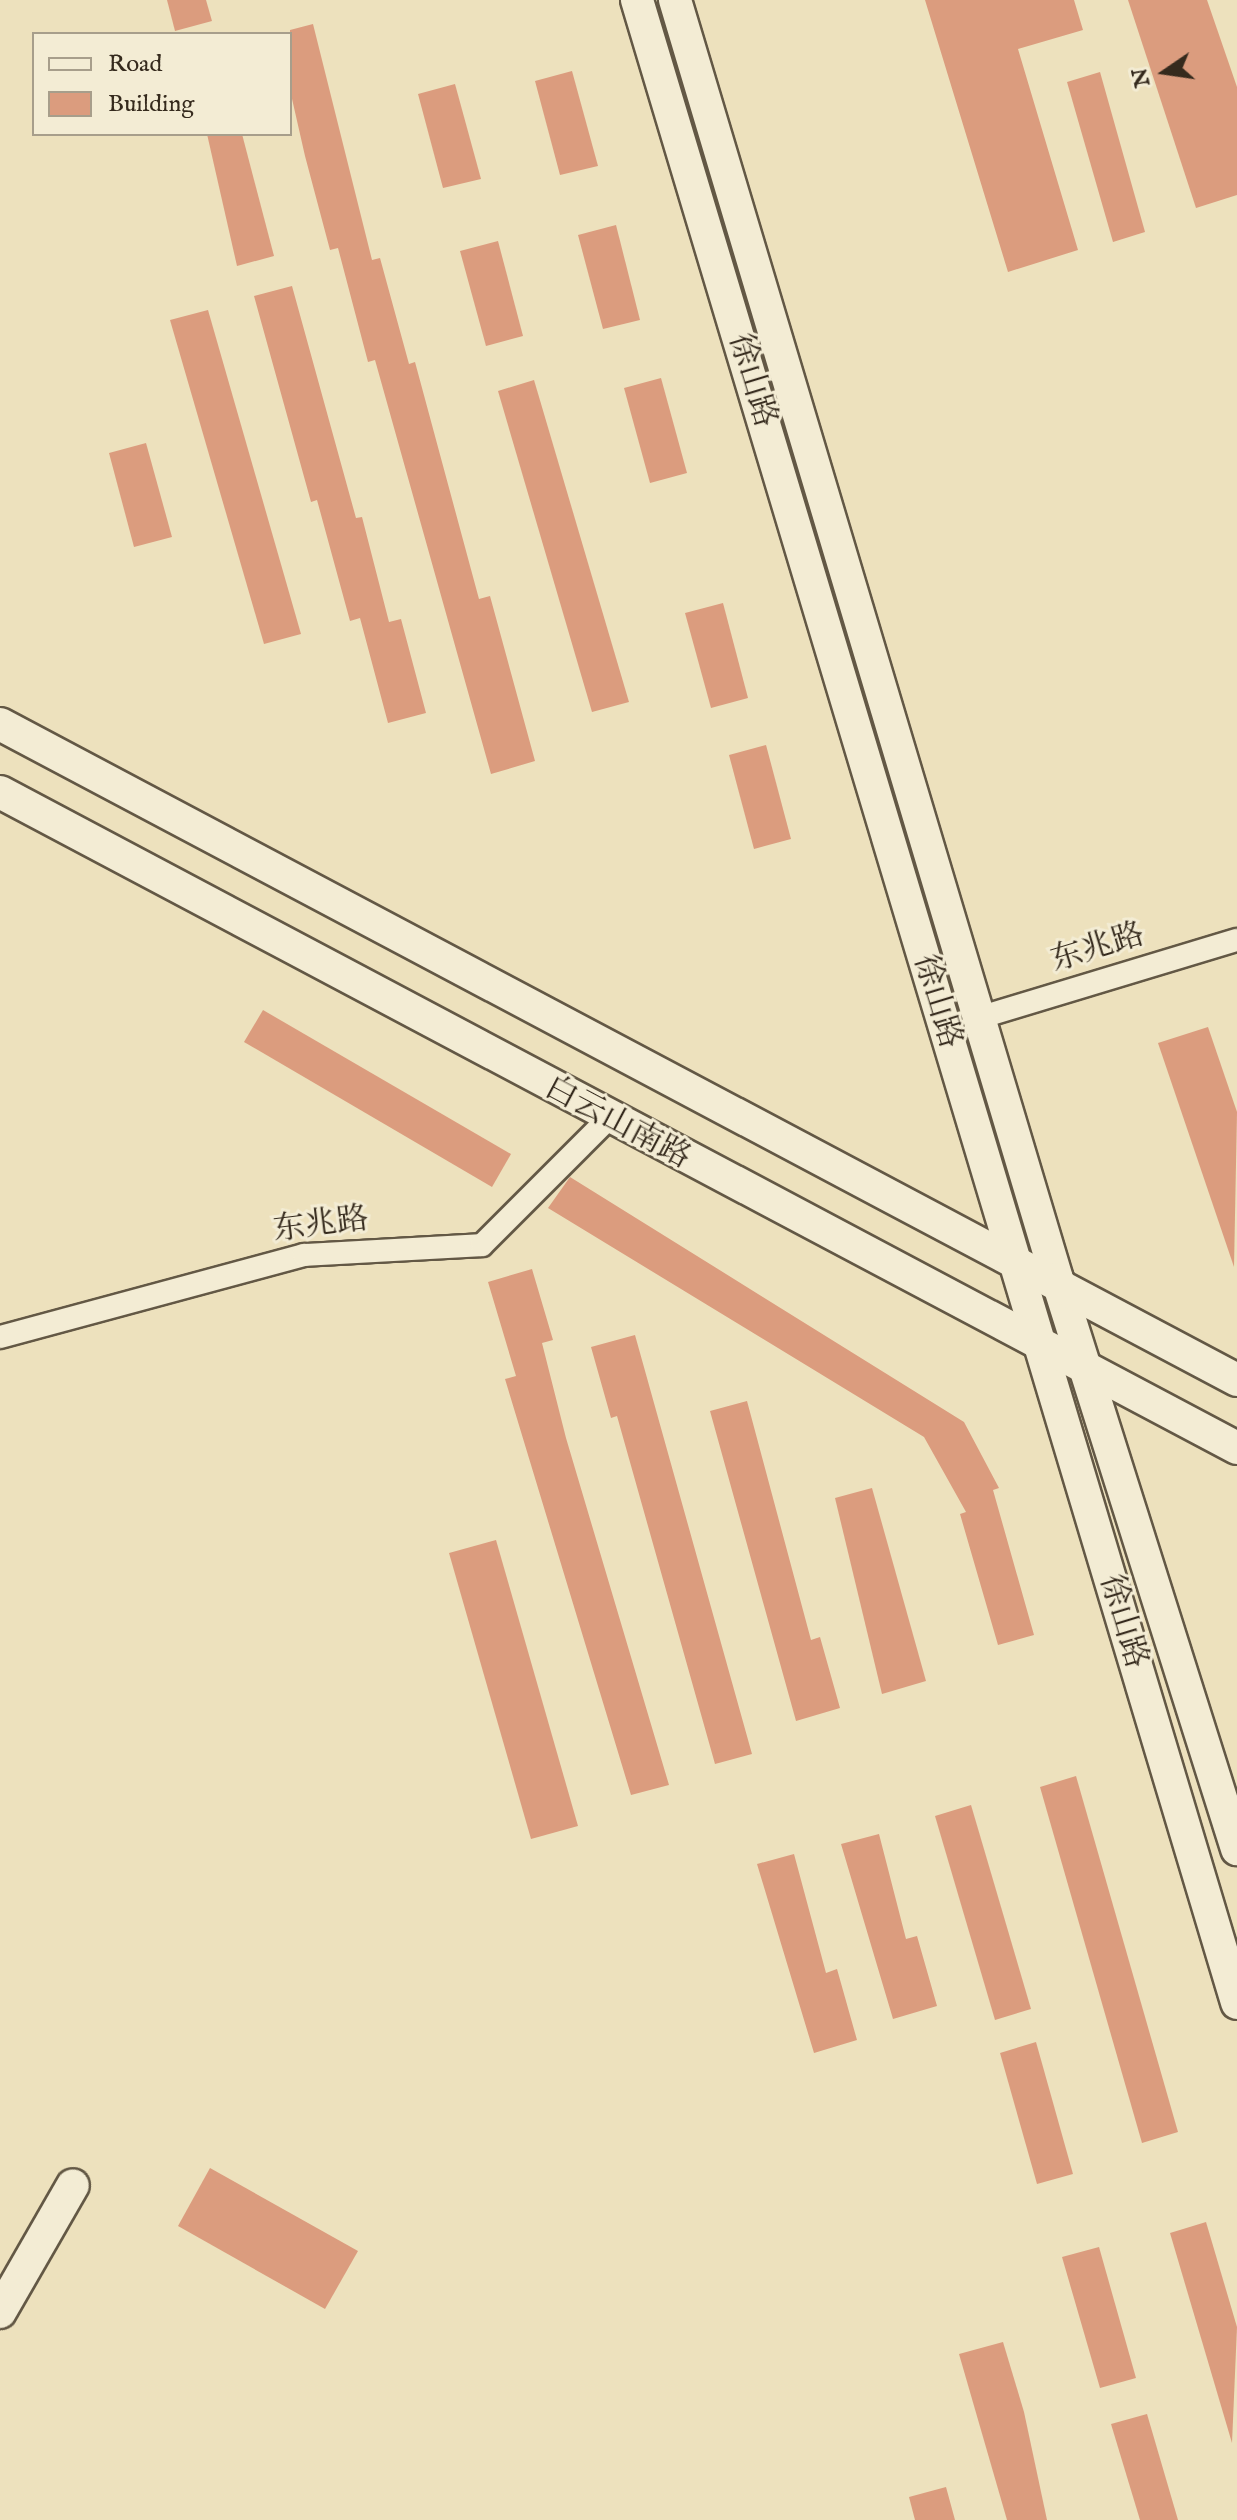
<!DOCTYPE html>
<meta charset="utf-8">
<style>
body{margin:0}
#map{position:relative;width:1237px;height:2520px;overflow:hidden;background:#ede1bd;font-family:"IM FELL English","Noto Serif SC",serif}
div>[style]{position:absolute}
.building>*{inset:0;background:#db9c7e}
.roads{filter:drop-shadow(2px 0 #635845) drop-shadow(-2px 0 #635845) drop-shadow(0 2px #635845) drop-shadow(0 -2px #635845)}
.street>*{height:22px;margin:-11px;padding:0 11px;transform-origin:11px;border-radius:11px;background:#f3ecd4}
.secondary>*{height:32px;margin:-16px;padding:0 16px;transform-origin:16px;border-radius:16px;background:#f3ecd4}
span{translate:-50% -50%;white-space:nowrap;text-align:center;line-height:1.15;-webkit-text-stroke:6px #f3ecd4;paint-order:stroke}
.street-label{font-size:32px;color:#352a1d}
.legend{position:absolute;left:32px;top:32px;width:260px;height:104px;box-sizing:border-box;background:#f3ecd4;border:2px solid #a79e8b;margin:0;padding:10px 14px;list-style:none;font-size:24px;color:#352a1d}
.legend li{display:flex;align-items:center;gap:16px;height:40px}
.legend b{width:40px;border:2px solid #a79e8b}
.north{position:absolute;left:1125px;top:32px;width:80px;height:80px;-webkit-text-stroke:6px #f3ecd4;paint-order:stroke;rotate:257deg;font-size:22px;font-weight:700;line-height:32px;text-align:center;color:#352a1d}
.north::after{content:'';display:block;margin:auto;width:28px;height:36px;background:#352a1d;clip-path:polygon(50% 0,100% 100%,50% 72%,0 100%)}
</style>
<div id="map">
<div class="building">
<div style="clip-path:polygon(167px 0,206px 0,212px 21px,175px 31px)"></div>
<div style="clip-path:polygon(925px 0,1074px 0,1083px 30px,1018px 49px,1078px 250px,1008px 272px)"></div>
<div style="clip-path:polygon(1128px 0,1207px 0,1237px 87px,1237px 195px,1196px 208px)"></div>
<div style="clip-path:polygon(313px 24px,372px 260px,380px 258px,409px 364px,415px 362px,479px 599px,490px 596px,535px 761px,491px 774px,375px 360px,368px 362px,338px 248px,330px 250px,305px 156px,290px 90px,290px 30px)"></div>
<div style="clip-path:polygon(572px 71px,598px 166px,560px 175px,535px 81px)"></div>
<div style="clip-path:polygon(1100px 72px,1145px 232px,1113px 242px,1067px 82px)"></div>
<div style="clip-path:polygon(455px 84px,481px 179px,443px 188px,418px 94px)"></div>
<div style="clip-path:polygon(207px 134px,242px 134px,274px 256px,237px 266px)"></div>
<div style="clip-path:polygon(616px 225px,640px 320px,603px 329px,578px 235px)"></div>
<div style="clip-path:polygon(498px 241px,523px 336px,486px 346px,460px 251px)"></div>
<div style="clip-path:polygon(292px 286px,356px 518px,362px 517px,389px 622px,401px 619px,426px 713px,388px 723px,360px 618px,350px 621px,317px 500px,311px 502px,254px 296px)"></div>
<div style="clip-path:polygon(208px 310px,301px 634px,264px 644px,170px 320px)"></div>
<div style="clip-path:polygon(661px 378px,687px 473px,650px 483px,624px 388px)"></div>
<div style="clip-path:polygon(534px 380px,629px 702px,592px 712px,498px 391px)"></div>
<div style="clip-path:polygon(146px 443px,172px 537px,134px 547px,109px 453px)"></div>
<div style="clip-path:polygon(723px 603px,748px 698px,711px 708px,685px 613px)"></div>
<div style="clip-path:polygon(766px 745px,791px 839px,754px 849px,729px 755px)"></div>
<div style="clip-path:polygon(263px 1010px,511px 1154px,492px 1187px,244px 1042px)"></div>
<div style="clip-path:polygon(1208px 1027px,1237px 1112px,1234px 1267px,1158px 1043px)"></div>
<div style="clip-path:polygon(570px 1177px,964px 1422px,999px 1488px,993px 1490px,1034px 1635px,998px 1645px,960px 1514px,966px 1512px,924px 1437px,548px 1208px)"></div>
<div style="clip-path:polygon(532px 1269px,553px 1340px,542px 1343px,566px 1438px,669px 1785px,631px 1795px,505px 1379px,516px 1376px,488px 1282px)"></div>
<div style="clip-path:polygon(635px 1335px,752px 1754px,715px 1764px,617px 1416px,611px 1418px,591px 1347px)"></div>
<div style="clip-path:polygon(747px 1401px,811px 1640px,820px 1637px,840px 1708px,796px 1721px,710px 1411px)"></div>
<div style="clip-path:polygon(872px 1488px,926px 1681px,882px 1694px,835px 1498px)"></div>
<div style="clip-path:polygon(496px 1540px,578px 1826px,531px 1839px,449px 1553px)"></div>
<div style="clip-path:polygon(1076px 1776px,1178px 2132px,1142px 2143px,1040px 1787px)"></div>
<div style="clip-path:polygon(971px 1805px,1031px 2009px,995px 2020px,935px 1816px)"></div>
<div style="clip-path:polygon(879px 1834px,906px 1939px,917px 1936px,937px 2006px,893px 2019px,841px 1844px)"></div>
<div style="clip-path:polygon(794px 1854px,826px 1973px,837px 1969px,857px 2040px,814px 2053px,757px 1864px)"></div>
<div style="clip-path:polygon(1036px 2042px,1073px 2174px,1037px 2184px,1000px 2053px)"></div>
<div style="clip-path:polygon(210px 2168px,358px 2251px,325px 2309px,178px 2226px)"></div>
<div style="clip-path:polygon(1206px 2222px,1237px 2327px,1232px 2443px,1170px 2233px)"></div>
<div style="clip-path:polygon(1099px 2247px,1136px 2378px,1100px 2388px,1062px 2257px)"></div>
<div style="clip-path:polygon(1003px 2342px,1024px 2412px,1047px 2520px,1007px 2520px,959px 2354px)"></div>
<div style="clip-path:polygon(1147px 2414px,1178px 2520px,1140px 2520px,1111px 2424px)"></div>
<div style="clip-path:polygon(946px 2487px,955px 2520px,915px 2520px,909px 2497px)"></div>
</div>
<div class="roads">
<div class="street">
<div style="left:978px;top:1018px;width:270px;rotate:-16.8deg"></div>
<div style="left:0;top:1337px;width:315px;rotate:-15.1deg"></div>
<div style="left:304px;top:1255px;width:178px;rotate:-3.2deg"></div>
<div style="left:482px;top:1245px;width:177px;rotate:-45deg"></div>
</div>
<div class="secondary">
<div style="left:637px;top:0;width:2091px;rotate:73.32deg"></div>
<div style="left:675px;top:0;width:1335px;rotate:73.37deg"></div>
<div style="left:1057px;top:1279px;width:598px;rotate:72.47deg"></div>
<div style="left:0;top:724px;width:1400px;rotate:27.94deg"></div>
<div style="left:0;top:792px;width:1400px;rotate:27.94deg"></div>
<div style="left:0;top:2312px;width:146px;rotate:-60.1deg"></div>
</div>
</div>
<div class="street-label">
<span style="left:751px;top:381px;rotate:73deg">徐山路</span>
<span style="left:1098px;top:949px;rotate:-17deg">东兆路</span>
<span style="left:936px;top:1002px;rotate:73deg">徐山路</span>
<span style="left:617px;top:1124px;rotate:28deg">白云山南路</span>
<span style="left:321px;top:1226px;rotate:-7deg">东兆路</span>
<span style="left:1122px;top:1622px;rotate:73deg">徐山路</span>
</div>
<ul class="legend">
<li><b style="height:10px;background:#f3ecd4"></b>Road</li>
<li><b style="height:22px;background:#db9c7e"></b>Building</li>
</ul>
<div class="north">N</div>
</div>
